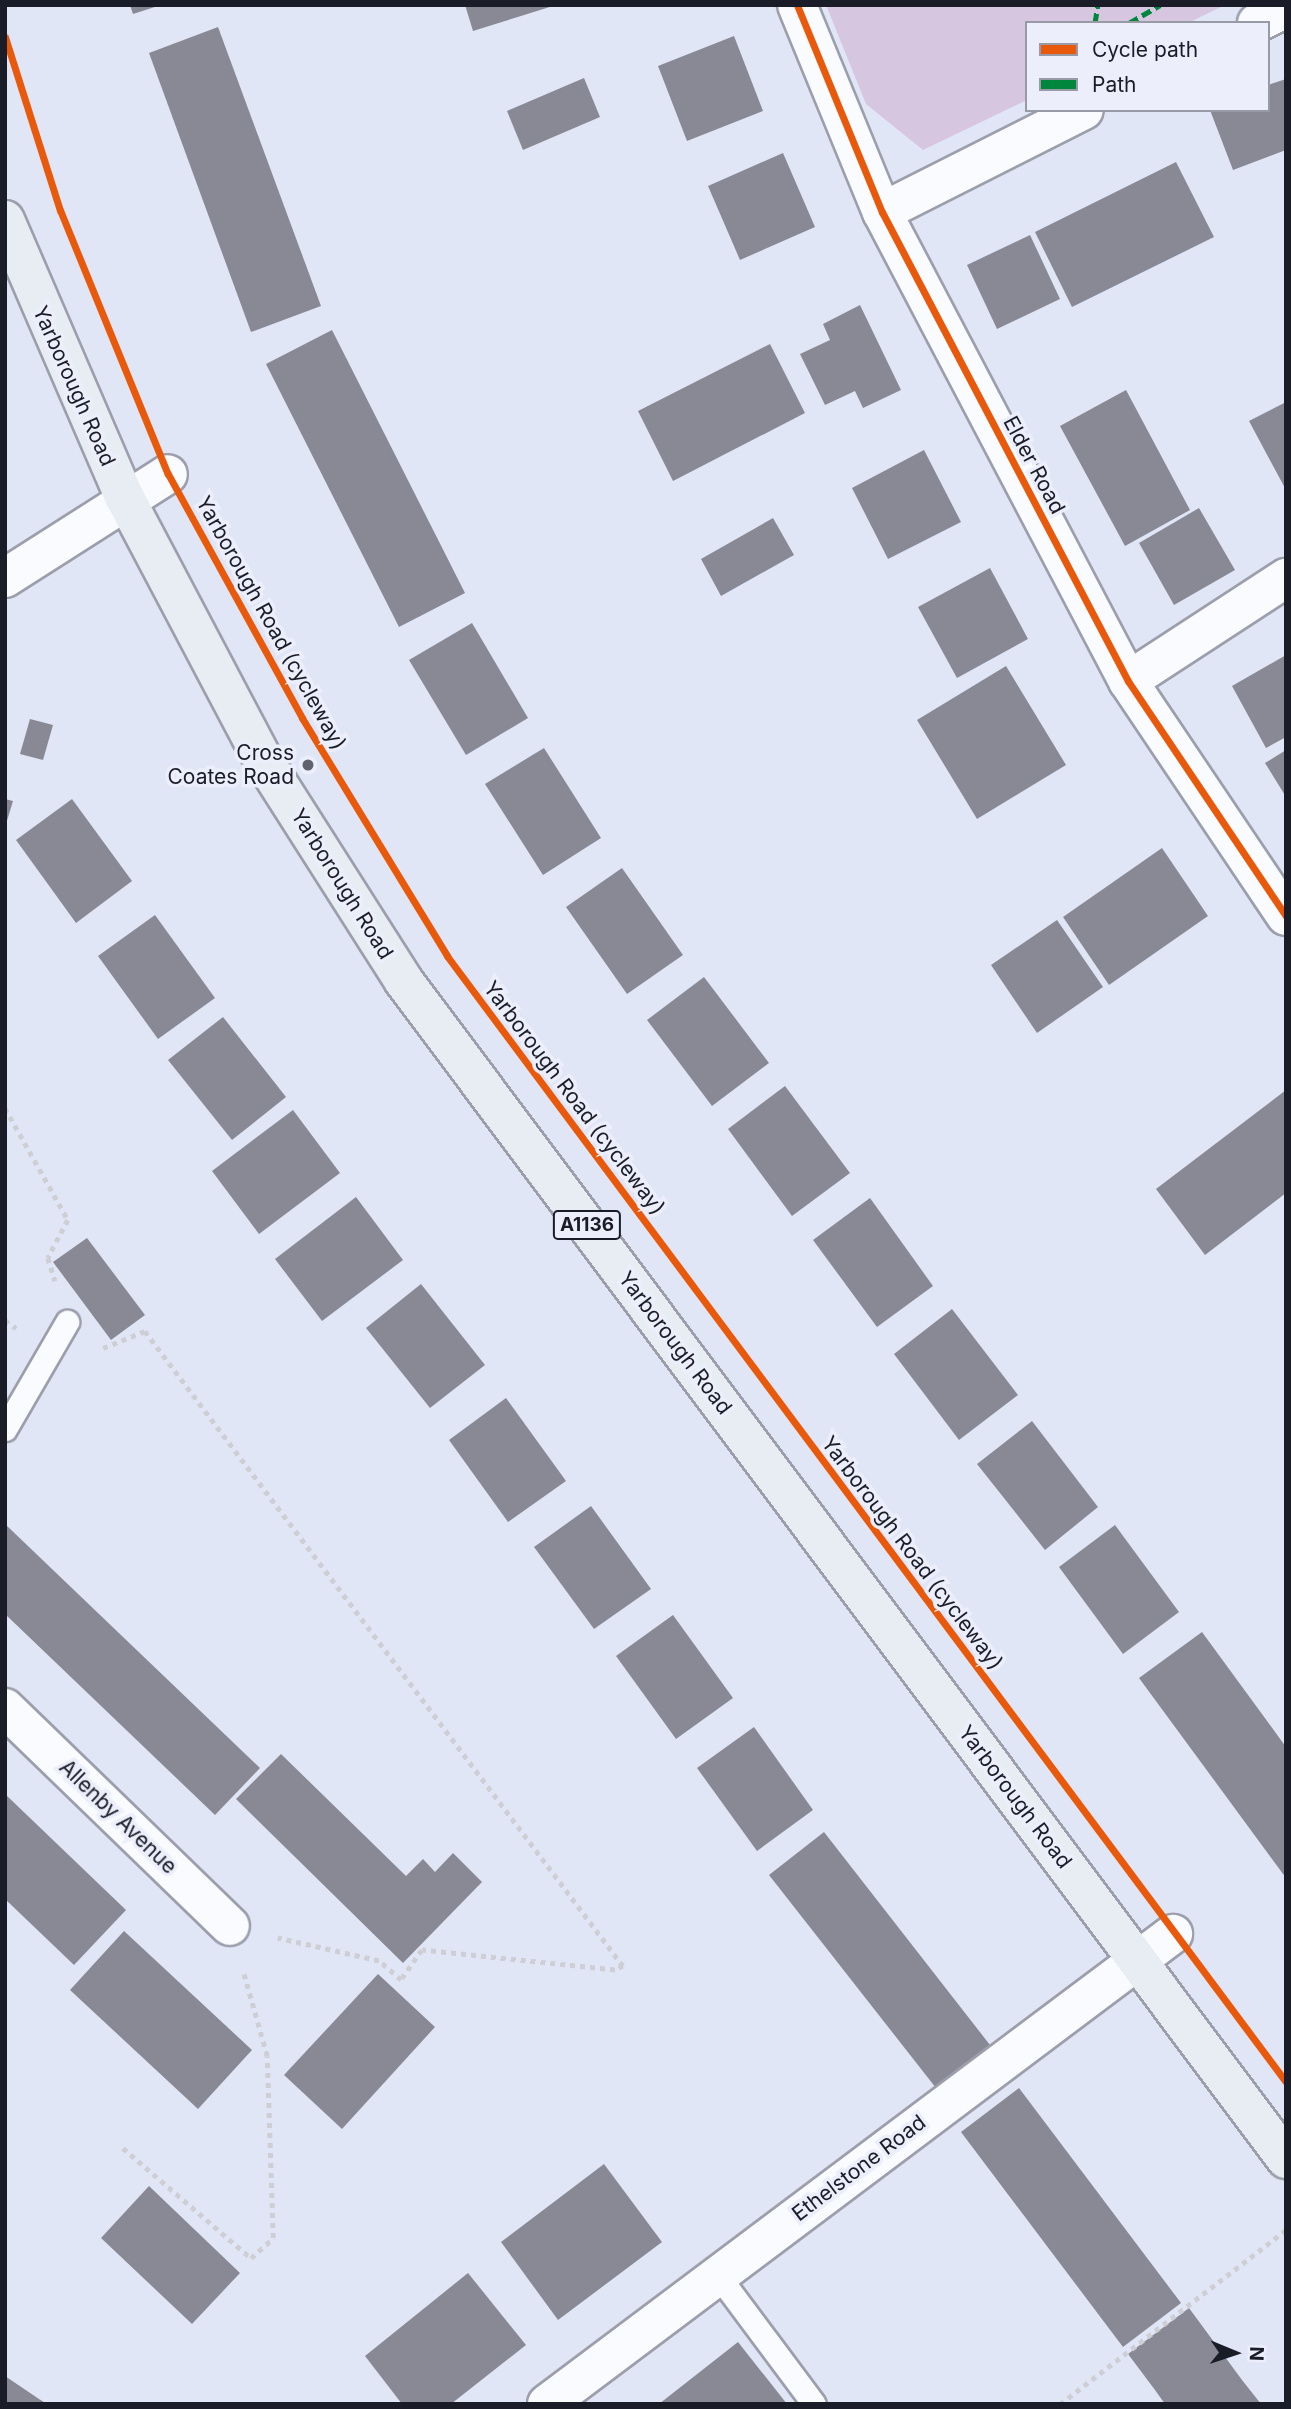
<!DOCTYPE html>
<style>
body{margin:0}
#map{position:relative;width:1291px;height:2409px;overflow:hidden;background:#e1e6f6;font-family:Inter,sans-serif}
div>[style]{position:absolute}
.green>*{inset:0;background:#d7c6e0}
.building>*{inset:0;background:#888995}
.path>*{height:4.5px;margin-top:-2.25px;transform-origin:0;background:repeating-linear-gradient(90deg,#cdcfd4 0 5px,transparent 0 10px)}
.roads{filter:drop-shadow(2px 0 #9c9fab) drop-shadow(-2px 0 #9c9fab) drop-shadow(0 2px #9c9fab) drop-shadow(0 -2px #9c9fab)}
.lane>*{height:23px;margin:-11.5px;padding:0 11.5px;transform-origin:11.5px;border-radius:11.5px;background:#fafbfe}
.street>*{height:38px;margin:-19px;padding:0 19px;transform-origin:19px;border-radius:19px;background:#fafbfe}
.primary>*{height:38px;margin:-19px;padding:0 19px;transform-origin:19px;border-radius:19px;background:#e7edf3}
.quiet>*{height:5px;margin-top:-2.5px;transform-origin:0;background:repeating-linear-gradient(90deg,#00873e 0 10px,transparent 0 15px)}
.cycleway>*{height:7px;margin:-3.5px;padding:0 3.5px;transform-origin:3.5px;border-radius:3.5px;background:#e8590c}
.dots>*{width:19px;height:19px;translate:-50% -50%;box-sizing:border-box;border:4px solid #eceffb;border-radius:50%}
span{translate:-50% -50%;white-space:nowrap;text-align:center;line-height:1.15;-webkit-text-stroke:7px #eceffb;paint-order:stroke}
.shield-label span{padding:2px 5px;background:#eceffb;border:2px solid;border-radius:5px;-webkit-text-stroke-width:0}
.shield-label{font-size:19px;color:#1a1d27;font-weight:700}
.street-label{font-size:21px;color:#1a1d27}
.poi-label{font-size:21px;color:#1a1d27}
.right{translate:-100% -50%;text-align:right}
.frame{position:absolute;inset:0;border:7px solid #1a1d27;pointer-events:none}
.legend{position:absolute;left:1025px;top:21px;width:245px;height:91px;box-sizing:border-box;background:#eceffb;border:2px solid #989ba6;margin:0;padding:9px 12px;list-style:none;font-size:21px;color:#1a1d27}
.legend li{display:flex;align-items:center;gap:14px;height:35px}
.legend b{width:35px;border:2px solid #989ba6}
.north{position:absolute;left:1200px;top:2318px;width:70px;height:70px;-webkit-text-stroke:5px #eceffb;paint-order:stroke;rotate:92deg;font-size:19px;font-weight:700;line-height:28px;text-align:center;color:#1a1d27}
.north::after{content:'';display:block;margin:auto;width:24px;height:32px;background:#1a1d27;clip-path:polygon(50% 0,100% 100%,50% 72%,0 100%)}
</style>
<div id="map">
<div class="green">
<div style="clip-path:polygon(826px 5px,1225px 5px,1188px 23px,1027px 23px,1027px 100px,923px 150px,866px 104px)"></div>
</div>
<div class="building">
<div style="clip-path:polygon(130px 5px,158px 5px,158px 6px,133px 14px)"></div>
<div style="clip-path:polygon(465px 5px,553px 5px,553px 6px,473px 31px)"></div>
<div style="clip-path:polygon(218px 27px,321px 306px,251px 332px,149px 53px)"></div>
<div style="clip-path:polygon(734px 36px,763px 111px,687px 141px,658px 66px)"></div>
<div style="clip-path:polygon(584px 78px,600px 117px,523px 150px,507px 111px)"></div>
<div style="clip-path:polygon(1286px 79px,1286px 150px,1233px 170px,1210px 110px,1268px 110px,1268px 85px)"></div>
<div style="clip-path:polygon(783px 153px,815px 227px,740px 260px,708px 186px)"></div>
<div style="clip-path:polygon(1176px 162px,1214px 237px,1072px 307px,1035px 232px)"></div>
<div style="clip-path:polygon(1030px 235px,1060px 299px,997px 329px,967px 265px)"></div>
<div style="clip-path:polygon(860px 305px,901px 390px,863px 408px,855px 391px,825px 405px,800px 354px,830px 340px,823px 324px)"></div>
<div style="clip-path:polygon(332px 330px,465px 593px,399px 627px,266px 364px)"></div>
<div style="clip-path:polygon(770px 344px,805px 413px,673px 481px,638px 411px)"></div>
<div style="clip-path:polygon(1126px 390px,1190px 510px,1125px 546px,1060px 426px)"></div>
<div style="clip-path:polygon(1286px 402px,1286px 490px,1249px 421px)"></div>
<div style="clip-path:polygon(924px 450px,961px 522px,888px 559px,852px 488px)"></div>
<div style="clip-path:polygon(1199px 508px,1235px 570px,1174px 605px,1139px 543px)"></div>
<div style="clip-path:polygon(773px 518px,794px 555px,721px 596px,701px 559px)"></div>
<div style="clip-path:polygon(990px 568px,1028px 639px,957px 678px,918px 607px)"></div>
<div style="clip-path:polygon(472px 623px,528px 718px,466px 755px,409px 660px)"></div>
<div style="clip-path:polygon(1286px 655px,1286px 737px,1266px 748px,1232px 686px)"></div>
<div style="clip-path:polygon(1006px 666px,1066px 765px,977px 819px,917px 720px)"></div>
<div style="clip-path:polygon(30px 719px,53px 725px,43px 760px,20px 754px)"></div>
<div style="clip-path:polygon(544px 748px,601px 838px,543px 875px,485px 784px)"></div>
<div style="clip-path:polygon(1286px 750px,1286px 797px,1265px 763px)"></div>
<div style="clip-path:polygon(5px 799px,13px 801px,6px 824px,5px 824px)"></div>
<div style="clip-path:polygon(72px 799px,132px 881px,76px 923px,16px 840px)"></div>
<div style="clip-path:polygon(1162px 848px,1208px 916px,1109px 985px,1063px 917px)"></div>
<div style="clip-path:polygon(622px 868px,683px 955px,627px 994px,566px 907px)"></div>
<div style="clip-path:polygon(155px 915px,215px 998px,158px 1039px,98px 956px)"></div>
<div style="clip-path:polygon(1057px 920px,1103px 987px,1037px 1033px,991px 965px)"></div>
<div style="clip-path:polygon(704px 977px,769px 1063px,712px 1106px,647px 1020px)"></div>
<div style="clip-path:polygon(223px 1017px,286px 1097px,232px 1140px,168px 1060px)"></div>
<div style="clip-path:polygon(785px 1086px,850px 1173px,792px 1216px,728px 1129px)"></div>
<div style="clip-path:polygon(1286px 1090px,1286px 1193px,1205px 1255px,1156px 1189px)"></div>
<div style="clip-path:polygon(293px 1110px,340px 1173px,259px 1234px,212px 1171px)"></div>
<div style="clip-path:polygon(356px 1197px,403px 1260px,322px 1321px,275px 1259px)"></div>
<div style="clip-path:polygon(870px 1198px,933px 1286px,877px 1327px,813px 1240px)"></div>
<div style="clip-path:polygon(87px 1238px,145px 1315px,111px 1340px,53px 1262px)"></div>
<div style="clip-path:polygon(421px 1284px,485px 1365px,430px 1408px,366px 1328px)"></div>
<div style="clip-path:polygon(952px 1309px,1018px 1395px,959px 1440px,894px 1354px)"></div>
<div style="clip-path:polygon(506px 1398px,566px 1481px,508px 1522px,449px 1440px)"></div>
<div style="clip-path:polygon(1032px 1421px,1098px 1507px,1045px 1550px,977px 1464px)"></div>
<div style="clip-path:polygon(591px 1506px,651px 1589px,594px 1629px,534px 1547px)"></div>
<div style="clip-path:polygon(5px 1524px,260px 1768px,215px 1815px,5px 1614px)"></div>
<div style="clip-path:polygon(1115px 1525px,1179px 1612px,1123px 1654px,1059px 1567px)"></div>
<div style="clip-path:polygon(673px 1615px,733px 1698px,676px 1739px,616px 1656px)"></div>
<div style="clip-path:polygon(1202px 1632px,1286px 1747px,1286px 1878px,1139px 1678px)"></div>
<div style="clip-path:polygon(754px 1727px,813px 1810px,757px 1851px,697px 1768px)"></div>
<div style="clip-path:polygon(281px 1754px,406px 1876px,423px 1859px,435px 1872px,453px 1853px,482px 1882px,403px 1963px,236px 1799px)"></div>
<div style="clip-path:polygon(5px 1794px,126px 1910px,74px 1965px,5px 1899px)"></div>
<div style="clip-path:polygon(824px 1832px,990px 2045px,936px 2088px,769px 1875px)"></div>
<div style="clip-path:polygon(124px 1931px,252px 2050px,198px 2109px,70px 1990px)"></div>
<div style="clip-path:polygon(378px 1974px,435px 2027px,342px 2129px,284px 2075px)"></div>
<div style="clip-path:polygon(1019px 2088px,1181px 2303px,1123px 2347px,961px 2132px)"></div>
<div style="clip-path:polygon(604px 2164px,662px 2242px,558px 2320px,501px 2242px)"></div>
<div style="clip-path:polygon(149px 2186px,240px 2273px,192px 2324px,101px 2238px)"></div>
<div style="clip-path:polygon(468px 2273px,526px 2345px,451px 2404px,402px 2404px,365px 2356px)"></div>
<div style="clip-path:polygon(1189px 2308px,1242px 2380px,1261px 2404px,1165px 2404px,1155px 2390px,1128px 2354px)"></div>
<div style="clip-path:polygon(738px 2342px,787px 2404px,659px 2404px,687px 2382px)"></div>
<div style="clip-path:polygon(5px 2376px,39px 2399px,47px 2404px,5px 2404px)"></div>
</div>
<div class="path">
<div style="left:5px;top:1108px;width:129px;rotate:60.6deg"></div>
<div style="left:68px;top:1220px;width:43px;rotate:117.8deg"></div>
<div style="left:48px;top:1258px;width:24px;rotate:73deg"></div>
<div style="left:5px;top:1320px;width:14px;rotate:36deg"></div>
<div style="left:103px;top:1348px;width:45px;rotate:-22deg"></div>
<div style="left:145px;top:1331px;width:795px;rotate:53.03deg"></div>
<div style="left:623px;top:1966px;width:9px;rotate:153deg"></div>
<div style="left:615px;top:1970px;width:194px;rotate:-174.1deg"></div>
<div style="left:422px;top:1950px;width:37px;rotate:125deg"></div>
<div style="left:401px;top:1980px;width:29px;rotate:-139deg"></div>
<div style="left:379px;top:1961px;width:104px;rotate:-167.2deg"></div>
<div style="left:123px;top:2148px;width:169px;rotate:40.7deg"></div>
<div style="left:251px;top:2258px;width:30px;rotate:-42deg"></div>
<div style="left:273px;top:2238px;width:182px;rotate:-91.9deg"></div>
<div style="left:267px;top:2056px;width:88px;rotate:-105.8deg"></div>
<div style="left:1060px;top:2404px;width:285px;rotate:-37.6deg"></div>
</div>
<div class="roads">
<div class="lane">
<div style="left:5px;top:1429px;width:124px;rotate:-59.9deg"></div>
<div style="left:717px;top:2274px;width:162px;rotate:53.3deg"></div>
</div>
<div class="street">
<div style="left:797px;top:5px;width:224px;rotate:67.7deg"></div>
<div style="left:882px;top:212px;width:530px;rotate:62.32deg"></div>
<div style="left:1128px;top:681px;width:283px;rotate:56.1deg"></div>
<div style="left:1257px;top:23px;width:33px;rotate:-27deg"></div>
<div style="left:882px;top:212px;width:226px;rotate:-26.8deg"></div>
<div style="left:5px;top:578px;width:193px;rotate:-32.5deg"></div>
<div style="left:1128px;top:681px;width:189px;rotate:-33.1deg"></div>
<div style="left:5px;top:1708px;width:313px;rotate:44.1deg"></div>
<div style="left:547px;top:2404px;width:783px;rotate:-36.9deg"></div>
</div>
<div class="primary">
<div style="left:5px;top:220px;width:303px;rotate:66.7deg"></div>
<div style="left:125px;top:498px;width:300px;rotate:62.2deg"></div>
<div style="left:265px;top:763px;width:257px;rotate:57.5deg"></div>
<div style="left:403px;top:980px;width:1473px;rotate:53.17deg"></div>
</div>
</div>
<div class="quiet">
<div style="left:1095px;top:23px;width:18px;rotate:-81deg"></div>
<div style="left:1129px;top:23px;width:36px;rotate:-30deg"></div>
</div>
<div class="cycleway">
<div style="left:797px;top:5px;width:224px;rotate:67.7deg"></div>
<div style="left:882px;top:212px;width:530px;rotate:62.32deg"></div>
<div style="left:1128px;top:681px;width:283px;rotate:56.1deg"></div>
<div style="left:5px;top:37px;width:182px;rotate:72.4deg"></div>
<div style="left:60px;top:210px;width:285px;rotate:67.8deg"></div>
<div style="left:168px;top:474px;width:278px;rotate:61.2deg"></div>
<div style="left:302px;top:718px;width:279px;rotate:58.6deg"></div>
<div style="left:447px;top:956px;width:1404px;rotate:53.31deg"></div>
</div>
<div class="dots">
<div style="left:308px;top:765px;background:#60636f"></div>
</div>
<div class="shield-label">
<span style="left:587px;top:1225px">A1136</span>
</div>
<div class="street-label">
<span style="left:74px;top:386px;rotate:66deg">Yarborough Road</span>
<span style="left:1034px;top:465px;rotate:62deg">Elder Road</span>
<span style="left:271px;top:623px;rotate:61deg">Yarborough Road (cycleway)</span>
<span style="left:342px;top:884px;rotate:58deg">Yarborough Road</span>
<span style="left:574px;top:1098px;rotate:53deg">Yarborough Road (cycleway)</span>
<span style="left:675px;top:1343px;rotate:53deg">Yarborough Road</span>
<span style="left:912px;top:1553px;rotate:53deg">Yarborough Road (cycleway)</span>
<span style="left:1015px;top:1797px;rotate:53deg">Yarborough Road</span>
<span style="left:118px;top:1817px;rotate:44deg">Allenby Avenue</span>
<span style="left:859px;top:2168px;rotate:-37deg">Ethelstone Road</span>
</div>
<div class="poi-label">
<span class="right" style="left:294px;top:765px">Cross<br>Coates Road</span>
</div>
<div class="frame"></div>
<ul class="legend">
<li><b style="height:9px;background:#e8590c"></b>Cycle path</li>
<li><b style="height:9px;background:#00873e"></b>Path</li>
</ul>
<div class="north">N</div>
</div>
